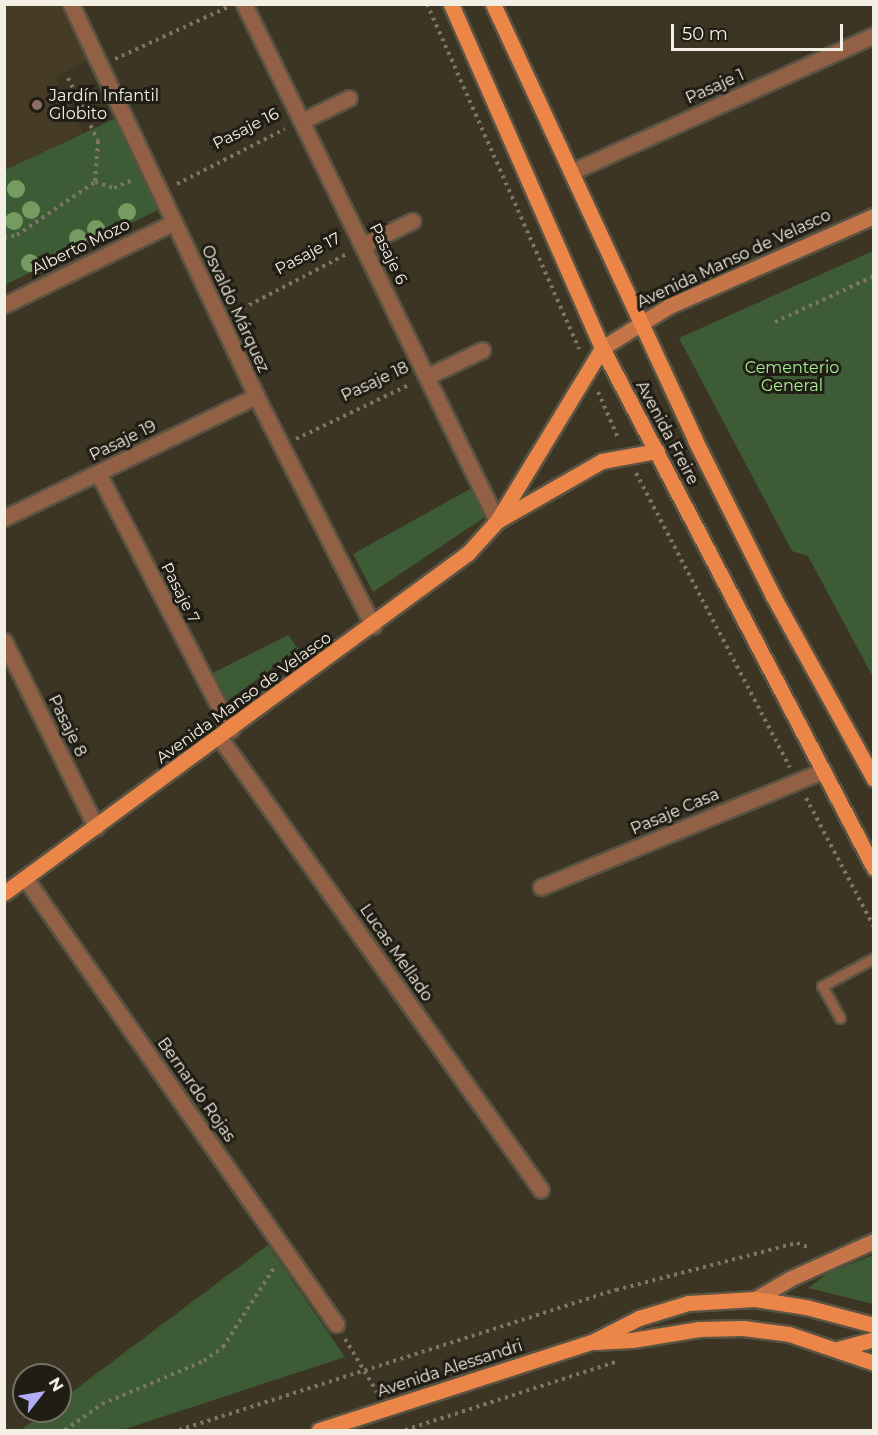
<!DOCTYPE html>
<meta charset="utf-8">
<style>
body{margin:0}
#map{position:relative;width:878px;height:1435px;overflow:hidden;background:#3c3524;font-family:Montserrat,sans-serif}
div>[style]{position:absolute}
.built>*{inset:0;background:#463c25}
.green>*{inset:0;background:#3d5c36}
.path>*{height:4px;margin-top:-2px;transform-origin:0;background:repeating-linear-gradient(90deg,#7d7668 0 3px,transparent 0 7.5px)}
.roads{filter:drop-shadow(2px 0 #595343) drop-shadow(-2px 0 #595343) drop-shadow(0 2px #595343) drop-shadow(0 -2px #595343)}
.lane>*{height:9px;margin:-4.5px;padding:0 4.5px;transform-origin:4.5px;border-radius:4.5px;background:#926044}
.street>*{height:15px;margin:-7.5px;padding:0 7.5px;transform-origin:7.5px;border-radius:7.5px;background:#926044}
.secondary>*{height:15px;margin:-7.5px;padding:0 7.5px;transform-origin:7.5px;border-radius:7.5px;background:#c57547}
.primary>*{height:15px;margin:-7.5px;padding:0 7.5px;transform-origin:7.5px;border-radius:7.5px;background:#ec8548}
.trees>*{width:18px;height:18px;margin:-9px;border-radius:50%;background:#759b60}
.dots>*{width:16px;height:16px;translate:-50% -50%;box-sizing:border-box;border:3px solid #201d15;border-radius:50%}
span{translate:-50% -50%;white-space:nowrap;text-align:center;line-height:1.15;-webkit-text-stroke:6px #201d15;paint-order:stroke}
.street-label{font-size:16px;color:#f4efe5}
.poi-label{font-size:16px;color:#f4efe5}
.left{translate:0 -50%;text-align:left}
.park-label{font-size:16px;color:#a4ee92}
.frame{position:absolute;inset:0;border:6px solid #f4efe5;pointer-events:none}
.north{position:absolute;left:12px;top:1363px;width:60px;height:60px;box-sizing:border-box;background:#201d15;border:2px solid #757168;border-radius:50%;rotate:59deg;font-size:16px;font-weight:700;line-height:24px;text-align:center;color:#f4efe5}
.north::after{content:'';display:block;margin:auto;width:21px;height:27px;background:#b3adf9;clip-path:polygon(50% 0,100% 100%,50% 72%,0 100%)}
.scale{position:absolute;left:671px;top:24px;width:172px;height:27px;box-sizing:border-box;border:3px solid #f4efe5;border-top:0;padding-left:8px;font-size:18px;line-height:21px;white-space:nowrap;color:#f4efe5;-webkit-text-stroke:4px #201d15;paint-order:stroke}
</style>
<div id="map">
<div class="built">
<div style="clip-path:polygon(5px 5px,63px 5px,90px 59px,55px 77px,83px 132px,5px 170px)"></div>
</div>
<div class="green">
<div style="clip-path:polygon(116px 118px,158px 210px,5px 285px,5px 170px)"></div>
<div style="clip-path:polygon(873px 251px,873px 677px,808px 556px,792px 551px,679px 338px)"></div>
<div style="clip-path:polygon(470px 489px,485px 517px,373px 592px,353px 554px)"></div>
<div style="clip-path:polygon(288px 635px,298px 649px,226px 702px,211px 674px)"></div>
<div style="clip-path:polygon(268px 1245px,345px 1357px,122px 1430px,21px 1430px,47px 1411px,60px 1411px,60px 1401px)"></div>
<div style="clip-path:polygon(873px 1255px,873px 1304px,808px 1288px,828px 1273px)"></div>
</div>
<div class="path">
<div style="left:427px;top:4px;width:377px;rotate:66.2deg"></div>
<div style="left:115px;top:59px;width:124px;rotate:-24.7deg"></div>
<div style="left:68px;top:78px;width:70px;rotate:64.5deg"></div>
<div style="left:98px;top:141px;width:41px;rotate:94.2deg"></div>
<div style="left:87px;top:117px;width:17px;rotate:-25deg"></div>
<div style="left:177px;top:184px;width:121px;rotate:-27deg"></div>
<div style="left:4px;top:238px;width:13px;rotate:-13deg"></div>
<div style="left:17px;top:235px;width:94px;rotate:-34.2deg"></div>
<div style="left:95px;top:182px;width:20px;rotate:18deg"></div>
<div style="left:114px;top:188px;width:22px;rotate:-24deg"></div>
<div style="left:236px;top:312px;width:125px;rotate:-27.6deg"></div>
<div style="left:775px;top:322px;width:109px;rotate:-24.9deg"></div>
<div style="left:598px;top:392px;width:52px;rotate:66.4deg"></div>
<div style="left:296px;top:439px;width:127px;rotate:-25.6deg"></div>
<div style="left:636px;top:473px;width:332px;rotate:62.4deg"></div>
<div style="left:806px;top:798px;width:146px;rotate:62.2deg"></div>
<div style="left:345px;top:1339px;width:62px;rotate:58.9deg"></div>
<div style="left:65px;top:1430px;width:45px;rotate:-35.1deg"></div>
<div style="left:102px;top:1404px;width:111px;rotate:-22.9deg"></div>
<div style="left:204px;top:1361px;width:24px;rotate:-36deg"></div>
<div style="left:223px;top:1347px;width:94px;rotate:-57.2deg"></div>
<div style="left:179px;top:1430px;width:459px;rotate:-17.8deg"></div>
<div style="left:616px;top:1290px;width:187px;rotate:-14.6deg"></div>
<div style="left:797px;top:1243px;width:14px;rotate:21deg"></div>
<div style="left:405px;top:1430px;width:224px;rotate:-17.9deg"></div>
</div>
<div class="roads">
<div class="lane">
<div style="left:840px;top:1018px;width:37px;rotate:-119deg"></div>
<div style="left:822px;top:986px;width:59px;rotate:-28.3deg"></div>
</div>
<div class="street">
<div style="left:71px;top:4px;width:433px;rotate:64.7deg"></div>
<div style="left:256px;top:396px;width:258px;rotate:63deg"></div>
<div style="left:244px;top:4px;width:576px;rotate:63.92deg"></div>
<div style="left:302px;top:121px;width:52px;rotate:-26.1deg"></div>
<div style="left:571px;top:172px;width:333px;rotate:-24.3deg"></div>
<div style="left:363px;top:245px;width:55px;rotate:-26.1deg"></div>
<div style="left:4px;top:305px;width:189px;rotate:-26deg"></div>
<div style="left:428px;top:376px;width:60px;rotate:-25.7deg"></div>
<div style="left:98px;top:473px;width:289px;rotate:62.6deg"></div>
<div style="left:4px;top:518px;width:280px;rotate:-25.8deg"></div>
<div style="left:4px;top:641px;width:208px;rotate:63.7deg"></div>
<div style="left:220px;top:738px;width:554px;rotate:54.62deg"></div>
<div style="left:25px;top:878px;width:544px;rotate:55.11deg"></div>
<div style="left:541px;top:887px;width:305px;rotate:-22.4deg"></div>
</div>
<div class="secondary">
<div style="left:602px;top:348px;width:79px;rotate:-32.1deg"></div>
<div style="left:669px;top:306px;width:224px;rotate:-23.7deg"></div>
<div style="left:755px;top:1299px;width:39px;rotate:-30deg"></div>
<div style="left:789px;top:1279px;width:93px;rotate:-24.1deg"></div>
</div>
<div class="primary">
<div style="left:451px;top:4px;width:376px;rotate:66.3deg"></div>
<div style="left:602px;top:348px;width:587px;rotate:62.39deg"></div>
<div style="left:493px;top:4px;width:481px;rotate:65.1deg"></div>
<div style="left:695px;top:440px;width:174px;rotate:63.4deg"></div>
<div style="left:773px;top:596px;width:209px;rotate:61.1deg"></div>
<div style="left:499px;top:520px;width:119px;rotate:-29.8deg"></div>
<div style="left:602px;top:461px;width:56px;rotate:-10.3deg"></div>
<div style="left:4px;top:893px;width:575px;rotate:-36.23deg"></div>
<div style="left:468px;top:553px;width:43px;rotate:-47.8deg"></div>
<div style="left:497px;top:521px;width:202px;rotate:-58.7deg"></div>
<div style="left:595px;top:1342px;width:37px;rotate:-3deg"></div>
<div style="left:632px;top:1340px;width:68px;rotate:-9.3deg"></div>
<div style="left:699px;top:1329px;width:44px;rotate:-1.3deg"></div>
<div style="left:743px;top:1328px;width:46px;rotate:7.4deg"></div>
<div style="left:789px;top:1334px;width:90px;rotate:18.8deg"></div>
<div style="left:837px;top:1349px;width:38px;rotate:-15deg"></div>
<div style="left:319px;top:1430px;width:287px;rotate:-17.9deg"></div>
<div style="left:592px;top:1342px;width:53px;rotate:-27.1deg"></div>
<div style="left:639px;top:1318px;width:51px;rotate:-17deg"></div>
<div style="left:688px;top:1303px;width:67px;rotate:-3.4deg"></div>
<div style="left:755px;top:1299px;width:52px;rotate:8.9deg"></div>
<div style="left:806px;top:1307px;width:70px;rotate:14.8deg"></div>
</div>
</div>
<div class="trees">
<div style="left:16px;top:189px"></div>
<div style="left:31px;top:210px"></div>
<div style="left:127px;top:212px"></div>
<div style="left:14px;top:221px"></div>
<div style="left:96px;top:229px"></div>
<div style="left:78px;top:238px"></div>
<div style="left:30px;top:263px"></div>
</div>
<div class="dots">
<div style="left:37px;top:105px;background:#8d6e63"></div>
</div>
<div class="street-label">
<span style="left:715px;top:87px;rotate:-24deg">Pasaje 1</span>
<span style="left:246px;top:129px;rotate:-27deg">Pasaje 16</span>
<span style="left:81px;top:247px;rotate:-26deg">Alberto Mozo</span>
<span style="left:308px;top:254px;rotate:-28deg">Pasaje 17</span>
<span style="left:388px;top:254px;rotate:64deg">Pasaje 6</span>
<span style="left:734px;top:259px;rotate:-25deg">Avenida Manso de Velasco</span>
<span style="left:235px;top:309px;rotate:65deg">Osvaldo Márquez</span>
<span style="left:375px;top:382px;rotate:-25deg">Pasaje 18</span>
<span style="left:667px;top:433px;rotate:62deg">Avenida Freire</span>
<span style="left:123px;top:441px;rotate:-26deg">Pasaje 19</span>
<span style="left:180px;top:593px;rotate:63deg">Pasaje 7</span>
<span style="left:244px;top:698px;rotate:-36deg">Avenida Manso de Velasco</span>
<span style="left:67px;top:726px;rotate:64deg">Pasaje 8</span>
<span style="left:675px;top:812px;rotate:-23deg">Pasaje Casa</span>
<span style="left:396px;top:953px;rotate:55deg">Lucas Mellado</span>
<span style="left:196px;top:1090px;rotate:55deg">Bernardo Rojas</span>
<span style="left:450px;top:1369px;rotate:-18deg">Avenida Alessandri</span>
</div>
<div class="poi-label">
<span class="left" style="left:49px;top:105px">Jardín Infantil<br>Globito</span>
</div>
<div class="park-label">
<span style="left:792px;top:377px">Cementerio<br>General</span>
</div>
<div class="frame"></div>
<div class="north">N</div>
<div class="scale">50 m</div>
</div>
